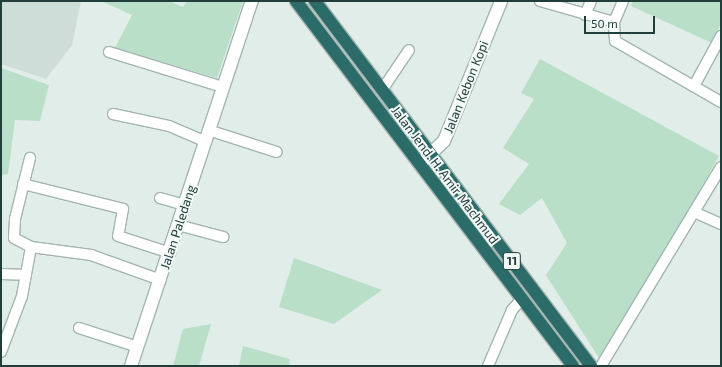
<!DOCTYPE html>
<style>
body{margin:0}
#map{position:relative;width:722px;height:367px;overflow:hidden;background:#e1ede9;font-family:"Exo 2",sans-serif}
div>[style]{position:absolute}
.built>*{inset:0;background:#cfddd9}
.green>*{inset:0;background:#b9dfc9}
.roads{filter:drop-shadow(1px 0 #a4b5b1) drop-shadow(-1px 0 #a4b5b1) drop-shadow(0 1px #a4b5b1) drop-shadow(0 -1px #a4b5b1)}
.street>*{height:10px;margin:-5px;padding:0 5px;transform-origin:5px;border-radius:5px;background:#fff}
.secondary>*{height:12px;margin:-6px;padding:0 6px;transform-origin:6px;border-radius:6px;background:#fff}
.highway>*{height:12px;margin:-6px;padding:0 6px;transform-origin:6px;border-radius:6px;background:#2b6c69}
span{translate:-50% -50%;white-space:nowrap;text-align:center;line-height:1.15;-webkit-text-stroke:4px #f2f9f7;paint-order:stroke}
.shield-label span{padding:1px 3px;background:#f2f9f7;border:1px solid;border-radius:3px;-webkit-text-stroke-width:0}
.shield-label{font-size:12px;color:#213e3b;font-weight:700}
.street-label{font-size:13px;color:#213e3b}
.frame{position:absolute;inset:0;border:2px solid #213e3b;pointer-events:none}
.scale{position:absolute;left:584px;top:16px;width:71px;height:18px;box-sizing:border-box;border:2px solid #213e3b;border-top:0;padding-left:5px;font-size:12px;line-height:14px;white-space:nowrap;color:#213e3b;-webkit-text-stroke:3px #f2f9f7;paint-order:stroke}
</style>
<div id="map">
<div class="built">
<div style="clip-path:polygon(1px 1px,81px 1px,72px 45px,46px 79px,1px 64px)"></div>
</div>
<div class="green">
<div style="clip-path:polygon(101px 1px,169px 1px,183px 7px,187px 1px,243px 1px,217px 78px,115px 48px,132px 15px)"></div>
<div style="clip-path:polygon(633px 1px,721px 1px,721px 23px,712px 43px,631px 6px)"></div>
<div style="clip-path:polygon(540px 59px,719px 156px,611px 348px,599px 358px,546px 275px,567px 243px,542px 198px,520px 215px,499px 204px,529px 164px,503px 148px,534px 99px,521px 93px)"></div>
<div style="clip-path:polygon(1px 68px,49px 85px,40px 121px,15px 120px,8px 174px,1px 175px)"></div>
<div style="clip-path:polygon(294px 258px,382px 290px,334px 324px,279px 307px)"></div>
<div style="clip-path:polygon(211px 324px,199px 366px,173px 366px,183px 329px)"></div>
<div style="clip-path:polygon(243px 346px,290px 359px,289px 366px,239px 366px)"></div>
</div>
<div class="roads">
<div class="street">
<div style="left:540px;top:1px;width:77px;rotate:15.8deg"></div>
<div style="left:623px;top:1px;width:23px;rotate:113deg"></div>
<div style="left:614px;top:22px;width:19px;rotate:87deg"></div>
<div style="left:615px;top:41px;width:122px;rotate:29.9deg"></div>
<div style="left:585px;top:15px;width:15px;rotate:-67deg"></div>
<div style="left:109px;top:52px;width:119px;rotate:17.1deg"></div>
<div style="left:694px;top:86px;width:57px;rotate:-61.6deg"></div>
<div style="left:382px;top:90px;width:48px;rotate:-56deg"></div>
<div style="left:113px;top:114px;width:57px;rotate:12.1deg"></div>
<div style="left:169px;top:126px;width:38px;rotate:23deg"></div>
<div style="left:208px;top:130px;width:72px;rotate:17.7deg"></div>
<div style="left:23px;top:184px;width:103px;rotate:14deg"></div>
<div style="left:123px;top:209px;width:27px;rotate:100deg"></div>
<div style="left:118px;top:236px;width:55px;rotate:18.1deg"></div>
<div style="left:160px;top:198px;width:26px;rotate:16deg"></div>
<div style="left:694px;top:212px;width:30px;rotate:24deg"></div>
<div style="left:178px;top:225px;width:47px;rotate:14.9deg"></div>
<div style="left:31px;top:247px;width:61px;rotate:7.6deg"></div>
<div style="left:91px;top:255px;width:74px;rotate:19.7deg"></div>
<div style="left:1px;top:274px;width:25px;rotate:2deg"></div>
<div style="left:79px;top:328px;width:62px;rotate:17.9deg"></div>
<div style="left:1px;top:352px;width:60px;rotate:-69.4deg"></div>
<div style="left:22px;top:296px;width:50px;rotate:-79.6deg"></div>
<div style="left:31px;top:247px;width:19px;rotate:-152deg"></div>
<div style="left:14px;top:238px;width:19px;rotate:-87deg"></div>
<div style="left:15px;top:219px;width:63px;rotate:-76.2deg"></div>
<div style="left:488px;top:366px;width:61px;rotate:-66.8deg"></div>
<div style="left:512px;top:310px;width:15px;rotate:-48deg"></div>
<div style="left:601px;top:366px;width:232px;rotate:-58.9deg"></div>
</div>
<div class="secondary">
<div style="left:420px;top:164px;width:33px;rotate:-44deg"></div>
<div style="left:444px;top:141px;width:151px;rotate:-67.8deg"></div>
<div style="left:131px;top:366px;width:385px;rotate:-71.7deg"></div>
</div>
<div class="highway">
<div style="left:296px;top:1px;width:458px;rotate:52.8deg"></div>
<div style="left:315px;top:1px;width:458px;rotate:52.9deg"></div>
</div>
</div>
<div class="shield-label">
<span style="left:512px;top:261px">11</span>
</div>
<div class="street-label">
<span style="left:466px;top:87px;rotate:-68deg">Jalan Kebon Kopi</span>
<span style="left:445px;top:175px;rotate:53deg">Jalan Jend. H. Amir Machmud</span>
<span style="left:178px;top:227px;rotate:-72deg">Jalan Paledang</span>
</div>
<div class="frame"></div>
<div class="scale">50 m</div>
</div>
